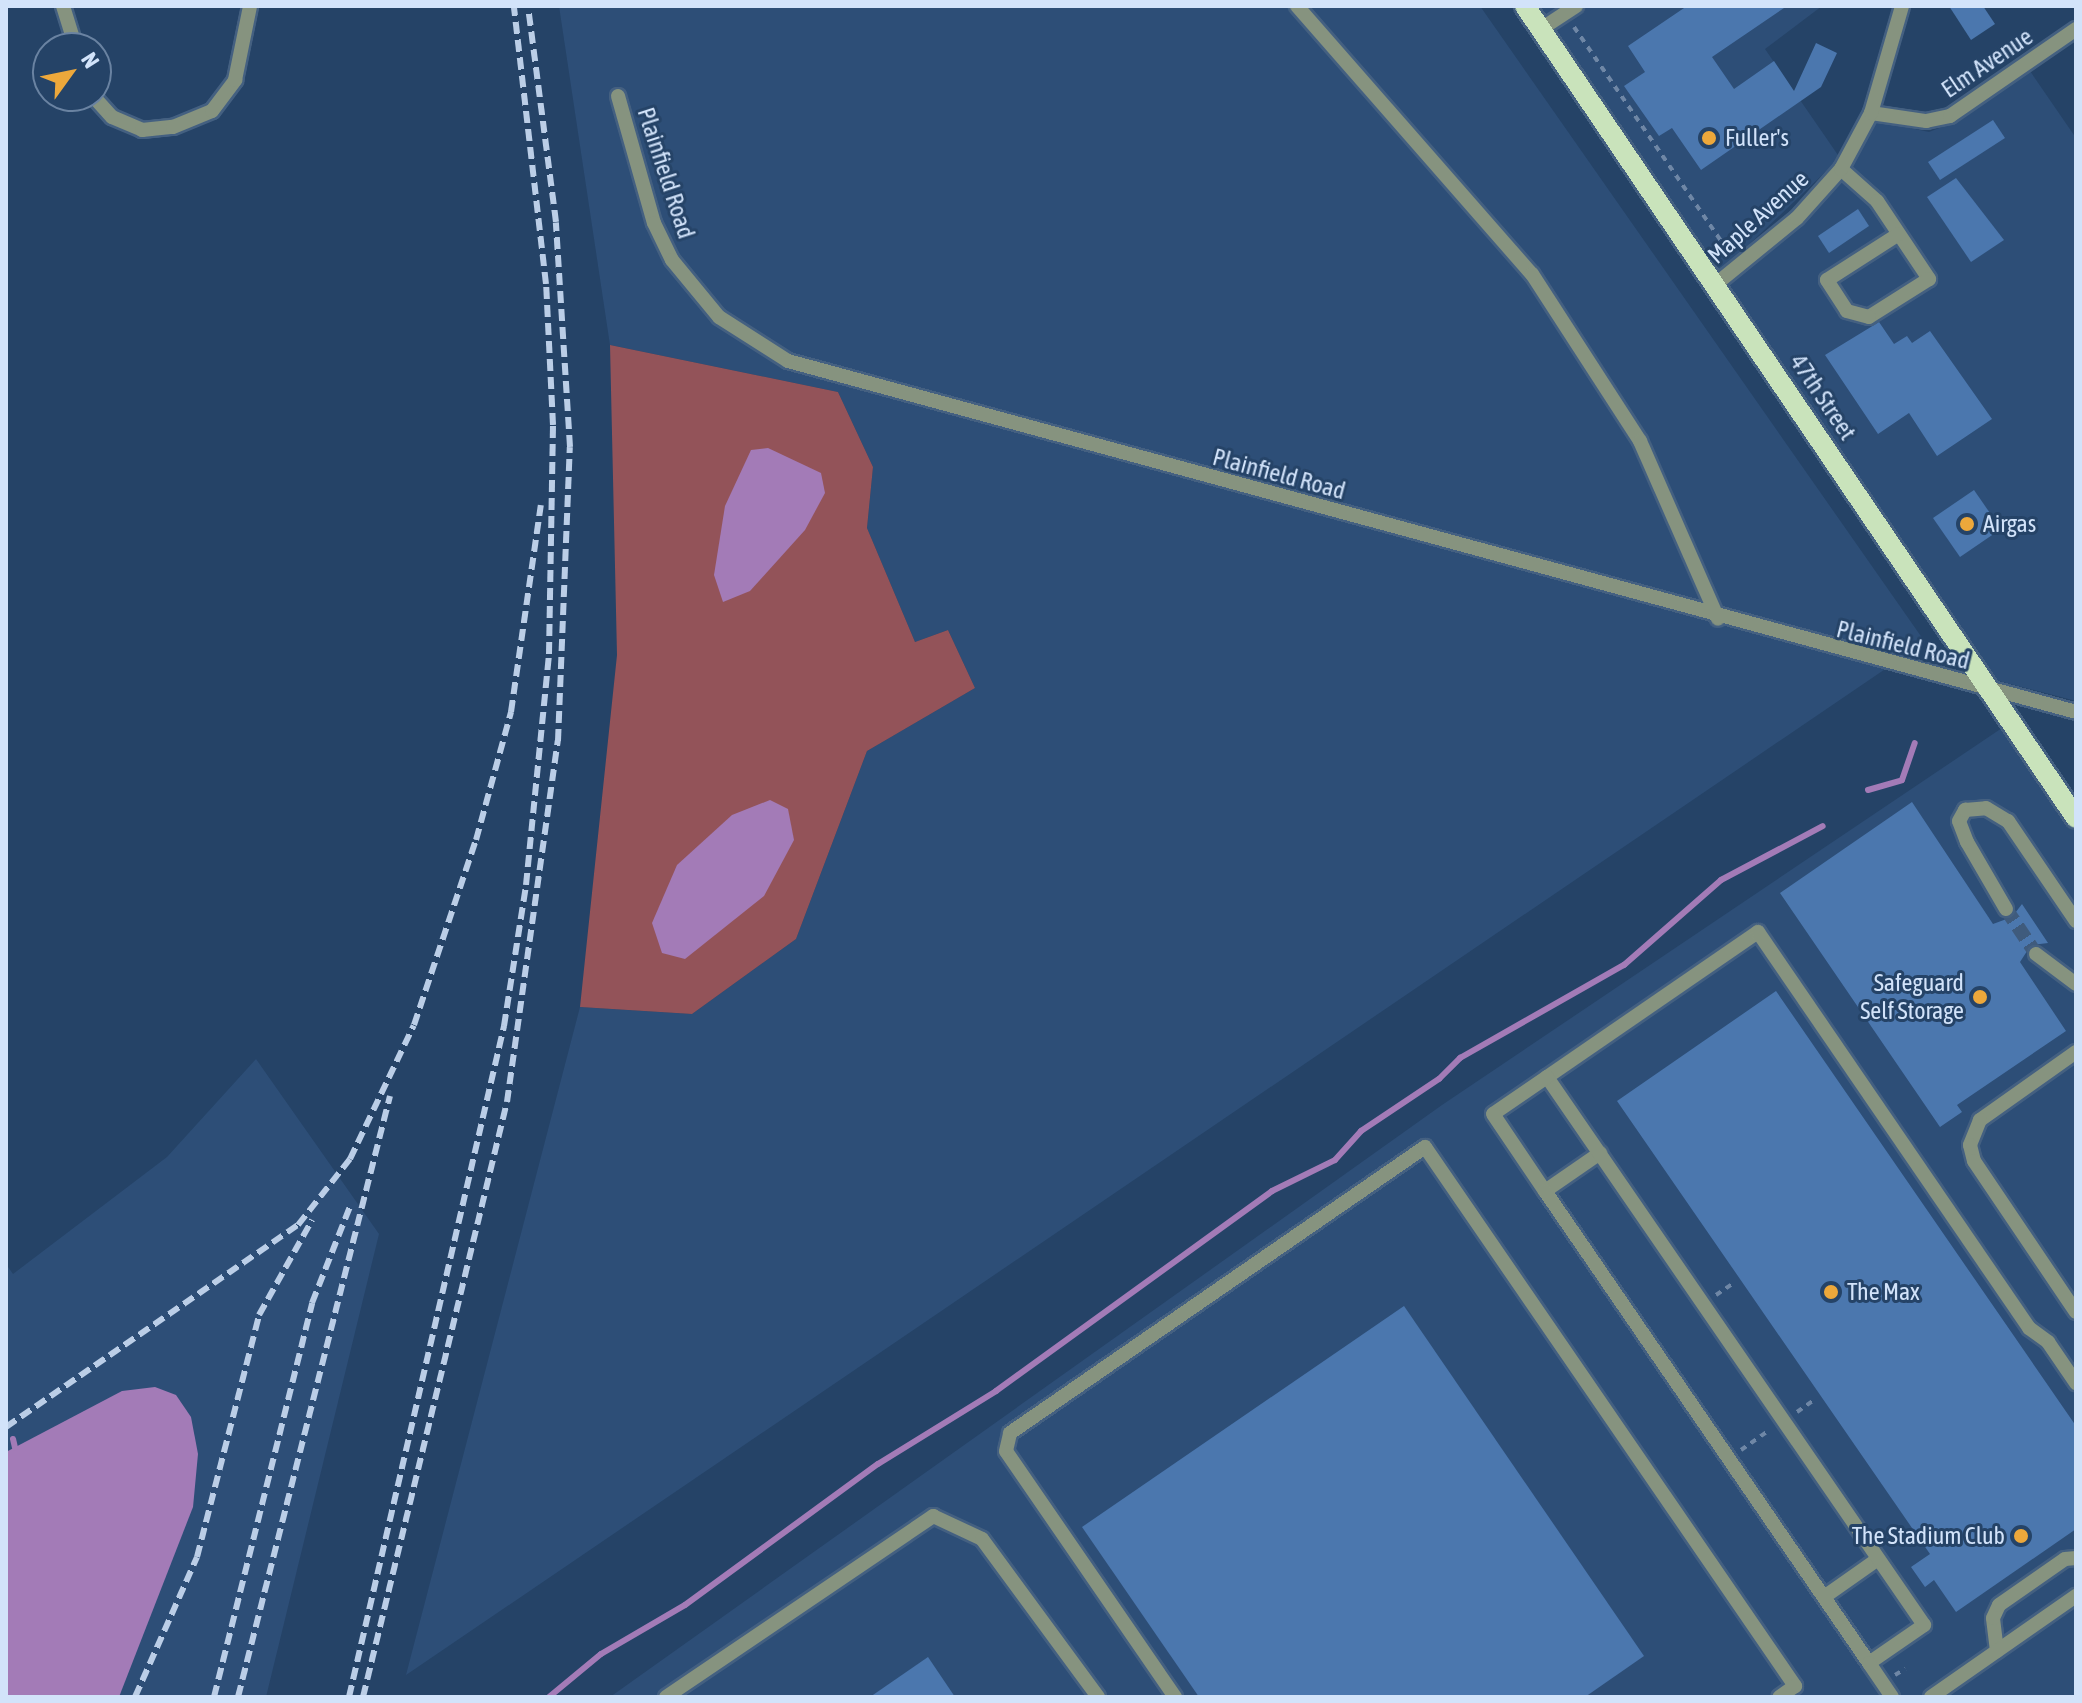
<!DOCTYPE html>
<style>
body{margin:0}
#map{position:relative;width:2082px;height:1703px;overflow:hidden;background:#254367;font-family:"Asap Condensed",sans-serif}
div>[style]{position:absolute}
.built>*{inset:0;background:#2d4e77}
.green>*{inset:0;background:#935359}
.water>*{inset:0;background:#a37bb7}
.stream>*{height:6px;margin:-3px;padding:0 3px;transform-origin:3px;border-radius:3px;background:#a37bb7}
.building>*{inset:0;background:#4b77ae}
.minor-tunnel>*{height:14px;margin-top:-7px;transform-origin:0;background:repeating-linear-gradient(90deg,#3f5b7d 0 14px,transparent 0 21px)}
.path>*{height:4px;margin-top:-2px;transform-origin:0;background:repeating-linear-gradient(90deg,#6f87a6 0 6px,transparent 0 12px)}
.roads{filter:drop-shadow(2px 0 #446081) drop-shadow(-2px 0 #446081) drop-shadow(0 2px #446081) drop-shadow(0 -2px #446081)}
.minor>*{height:14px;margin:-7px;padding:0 7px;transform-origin:7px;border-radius:7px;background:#86937f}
.major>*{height:20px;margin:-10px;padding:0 10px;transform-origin:10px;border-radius:10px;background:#c9e3bb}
.rail>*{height:6px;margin-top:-3px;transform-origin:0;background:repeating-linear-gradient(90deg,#bbcee7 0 12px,transparent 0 18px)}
.dots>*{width:22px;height:22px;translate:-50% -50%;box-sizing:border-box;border:4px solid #254367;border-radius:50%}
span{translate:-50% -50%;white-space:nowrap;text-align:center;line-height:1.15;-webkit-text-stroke:6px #254367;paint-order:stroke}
.street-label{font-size:24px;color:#d2e3fa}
.poi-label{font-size:24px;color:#d2e3fa}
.left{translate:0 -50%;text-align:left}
.right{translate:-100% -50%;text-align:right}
.frame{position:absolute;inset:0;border:8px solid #d2e3fa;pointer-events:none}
.north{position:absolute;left:32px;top:32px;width:80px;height:80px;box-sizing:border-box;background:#254367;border:2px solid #6a83a2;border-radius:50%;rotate:57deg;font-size:22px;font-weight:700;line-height:32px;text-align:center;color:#d2e3fa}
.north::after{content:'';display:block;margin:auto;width:28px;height:36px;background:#eda83b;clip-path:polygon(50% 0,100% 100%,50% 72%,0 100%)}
</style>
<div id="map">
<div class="built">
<div style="clip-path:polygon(559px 6px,1480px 6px,1925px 642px,406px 1675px,580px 1007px,692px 1014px,796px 939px,867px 751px,975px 688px,948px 630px,915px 642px,867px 528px,873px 467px,838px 392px,610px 345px)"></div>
<div style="clip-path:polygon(1535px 6px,1822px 6px,1765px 49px,1840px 158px,1718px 274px)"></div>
<div style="clip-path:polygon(2030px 71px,2076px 138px,2076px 701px,1991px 679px,1724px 285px,1800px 223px,1851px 166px,1874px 120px,1929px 132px,1962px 119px)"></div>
<div style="clip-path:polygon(2005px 726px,2076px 831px,2076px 1697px,610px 1697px,1442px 1105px)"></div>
<div style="clip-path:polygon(256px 1059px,379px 1234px,266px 1697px,6px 1697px,6px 1264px,13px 1274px,167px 1157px)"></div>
</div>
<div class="green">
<div style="clip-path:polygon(610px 345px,838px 392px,873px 467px,867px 528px,915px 642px,948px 630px,975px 688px,867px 751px,796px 939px,692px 1014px,580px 1007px,617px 655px)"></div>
</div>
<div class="water">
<div style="clip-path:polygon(768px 448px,821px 473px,825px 493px,805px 530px,750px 591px,723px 602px,714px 575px,725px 506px,751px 450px)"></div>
<div style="clip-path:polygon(770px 800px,788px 809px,794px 840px,764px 896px,685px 959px,662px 953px,652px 923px,677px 865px,732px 815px)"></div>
<div style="clip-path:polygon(155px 1387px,176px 1395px,191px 1417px,198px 1454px,193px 1507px,119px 1697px,6px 1697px,6px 1452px,122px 1391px)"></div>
</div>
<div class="stream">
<div style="left:1868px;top:790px;width:35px;rotate:-16deg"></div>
<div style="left:1902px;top:780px;width:39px;rotate:-71deg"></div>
<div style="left:13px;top:1439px;width:9px;rotate:77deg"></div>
<div style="left:549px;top:1697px;width:67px;rotate:-39.6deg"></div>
<div style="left:601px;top:1654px;width:97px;rotate:-30.3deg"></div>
<div style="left:685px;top:1605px;width:239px;rotate:-36.2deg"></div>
<div style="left:878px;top:1464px;width:139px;rotate:-31.7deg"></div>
<div style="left:996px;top:1391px;width:341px;rotate:-35.9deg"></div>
<div style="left:1272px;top:1191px;width:70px;rotate:-26.2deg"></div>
<div style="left:1335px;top:1160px;width:39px;rotate:-48deg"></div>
<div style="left:1361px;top:1131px;width:94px;rotate:-33.7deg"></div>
<div style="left:1439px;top:1079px;width:30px;rotate:-45deg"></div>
<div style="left:1460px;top:1058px;width:189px;rotate:-29.6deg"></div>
<div style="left:1624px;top:965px;width:129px;rotate:-41.2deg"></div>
<div style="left:1721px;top:880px;width:115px;rotate:-27.9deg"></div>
</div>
<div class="building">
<div style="clip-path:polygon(1687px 6px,1787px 6px,1712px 57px,1734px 89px,1774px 61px,1794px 91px,1816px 43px,1837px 53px,1821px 87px,1701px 170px,1672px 128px,1659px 136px,1624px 86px,1645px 72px,1628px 46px)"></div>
<div style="clip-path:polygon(1949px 6px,1983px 6px,1995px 24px,1971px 40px)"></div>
<div style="clip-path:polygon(1993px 120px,2005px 138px,1940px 180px,1928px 162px)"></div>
<div style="clip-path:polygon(1956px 178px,2004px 240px,1971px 262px,1927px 197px)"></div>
<div style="clip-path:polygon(1858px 209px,1869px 226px,1829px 253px,1818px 236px)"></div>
<div style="clip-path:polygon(1879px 322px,1894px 344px,1907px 336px,1912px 343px,1930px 331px,1992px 419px,1937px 456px,1909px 413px,1878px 434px,1825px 355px)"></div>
<div style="clip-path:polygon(1974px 490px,2001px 529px,1960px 557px,1933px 518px)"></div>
<div style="clip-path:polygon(1912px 802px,1993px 924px,2012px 917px,2022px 904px,2048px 943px,2031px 945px,2020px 962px,2066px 1031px,1957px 1105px,1962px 1112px,1940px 1127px,1780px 893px)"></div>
<div style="clip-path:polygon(1776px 991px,2076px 1426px,2076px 1529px,1956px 1612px,1934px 1580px,1925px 1587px,1911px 1567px,1930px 1554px,1617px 1101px)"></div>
<div style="clip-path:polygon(1404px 1306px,1644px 1656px,1585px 1697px,1199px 1697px,1082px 1527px)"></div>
<div style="clip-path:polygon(928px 1657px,955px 1697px,870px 1697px)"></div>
</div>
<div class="minor-tunnel">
<div style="left:2006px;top:909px;width:54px;rotate:56.3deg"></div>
</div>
<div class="path">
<div style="left:1574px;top:27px;width:275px;rotate:55.5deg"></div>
<div style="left:1716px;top:1295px;width:22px;rotate:-34deg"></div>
<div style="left:1797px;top:1412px;width:21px;rotate:-35deg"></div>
<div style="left:1741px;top:1450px;width:35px;rotate:-35deg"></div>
<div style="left:1895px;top:1675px;width:12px;rotate:-31deg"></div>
</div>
<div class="roads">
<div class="minor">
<div style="left:63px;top:6px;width:44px;rotate:72.8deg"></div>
<div style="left:1297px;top:6px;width:356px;rotate:48.8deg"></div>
<div style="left:1532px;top:274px;width:199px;rotate:57.1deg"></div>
<div style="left:1640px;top:441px;width:194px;rotate:66.3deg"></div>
<div style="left:1541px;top:29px;width:42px;rotate:-33.3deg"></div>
<div style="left:93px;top:96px;width:28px;rotate:48deg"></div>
<div style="left:112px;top:117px;width:33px;rotate:23deg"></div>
<div style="left:142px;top:130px;width:31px;rotate:-6deg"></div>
<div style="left:173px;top:127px;width:42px;rotate:-22.3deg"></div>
<div style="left:212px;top:111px;width:39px;rotate:-53deg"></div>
<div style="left:235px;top:80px;width:76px;rotate:-78.5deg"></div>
<div style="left:618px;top:96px;width:132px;rotate:74.2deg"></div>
<div style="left:654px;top:223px;width:41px;rotate:64.1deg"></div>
<div style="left:672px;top:260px;width:74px;rotate:50.5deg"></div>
<div style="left:719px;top:317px;width:82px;rotate:32.5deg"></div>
<div style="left:788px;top:361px;width:1335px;rotate:15.24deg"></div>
<div style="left:1871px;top:113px;width:56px;rotate:8.3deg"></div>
<div style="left:1926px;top:121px;width:25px;rotate:-12deg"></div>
<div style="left:1950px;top:116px;width:153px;rotate:-34.6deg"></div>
<div style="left:1841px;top:169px;width:48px;rotate:41.6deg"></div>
<div style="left:1877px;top:201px;width:94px;rotate:56.3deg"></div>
<div style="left:1929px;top:279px;width:71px;rotate:147.7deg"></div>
<div style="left:1869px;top:317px;width:23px;rotate:-165deg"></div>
<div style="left:1847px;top:311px;width:37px;rotate:-123deg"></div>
<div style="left:1827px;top:280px;width:85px;rotate:-32.6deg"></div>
<div style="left:1716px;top:284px;width:104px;rotate:-39.2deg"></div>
<div style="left:1797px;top:218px;width:66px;rotate:-48.1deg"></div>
<div style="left:1841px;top:169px;width:64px;rotate:-61.8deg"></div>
<div style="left:1871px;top:113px;width:111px;rotate:-73.8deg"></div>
<div style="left:2006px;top:909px;width:78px;rotate:-120.2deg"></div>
<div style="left:1967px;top:842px;width:22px;rotate:-111deg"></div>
<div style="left:1959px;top:821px;width:13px;rotate:-61deg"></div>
<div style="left:1965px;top:810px;width:21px;rotate:-5deg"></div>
<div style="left:1986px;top:808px;width:26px;rotate:31deg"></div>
<div style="left:2008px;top:821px;width:121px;rotate:55.8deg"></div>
<div style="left:2036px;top:954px;width:50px;rotate:36.9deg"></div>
<div style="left:2076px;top:1052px;width:118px;rotate:144.7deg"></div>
<div style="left:1980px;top:1120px;width:27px;rotate:112deg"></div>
<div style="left:1970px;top:1145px;width:16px;rotate:76deg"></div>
<div style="left:1974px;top:1161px;width:182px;rotate:56deg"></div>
<div style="left:1547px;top:1077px;width:256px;rotate:-34.5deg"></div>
<div style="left:1758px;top:932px;width:480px;rotate:55.6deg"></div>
<div style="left:2029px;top:1328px;width:24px;rotate:36deg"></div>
<div style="left:2048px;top:1342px;width:50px;rotate:55.7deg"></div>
<div style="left:1545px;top:1191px;width:67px;rotate:-34.6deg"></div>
<div style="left:1824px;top:1597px;width:66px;rotate:-35.1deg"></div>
<div style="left:1997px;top:1651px;width:33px;rotate:-97deg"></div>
<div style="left:1993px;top:1618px;width:14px;rotate:-65deg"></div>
<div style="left:1999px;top:1605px;width:80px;rotate:-34.9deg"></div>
<div style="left:2065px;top:1559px;width:11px;rotate:-5deg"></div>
<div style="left:1869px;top:1663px;width:67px;rotate:-34.6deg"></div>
<div style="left:1924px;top:1625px;width:665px;rotate:-124.53deg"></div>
<div style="left:1547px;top:1077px;width:65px;rotate:145.6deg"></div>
<div style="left:1493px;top:1114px;width:93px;rotate:56deg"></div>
<div style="left:1545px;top:1191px;width:573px;rotate:55.53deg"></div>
<div style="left:1869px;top:1663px;width:41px;rotate:55.9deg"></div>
<div style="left:666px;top:1697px;width:323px;rotate:-34.1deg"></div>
<div style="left:933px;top:1516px;width:54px;rotate:25.1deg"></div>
<div style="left:982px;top:1539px;width:196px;rotate:53.7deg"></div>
<div style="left:1175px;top:1697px;width:298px;rotate:-124.5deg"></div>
<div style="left:1006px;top:1451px;width:18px;rotate:-77deg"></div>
<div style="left:1010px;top:1433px;width:504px;rotate:-34.57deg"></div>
<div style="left:1425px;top:1147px;width:654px;rotate:55.53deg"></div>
<div style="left:1795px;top:1686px;width:19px;rotate:145deg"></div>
<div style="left:1931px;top:1697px;width:177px;rotate:-34.9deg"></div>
</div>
<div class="major">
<div style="left:1525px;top:6px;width:981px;rotate:55.84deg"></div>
</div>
</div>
<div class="rail">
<div style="left:6px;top:1427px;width:355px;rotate:-34.7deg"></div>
<div style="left:298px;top:1225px;width:84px;rotate:-51.8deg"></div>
<div style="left:350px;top:1159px;width:148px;rotate:-64.5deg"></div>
<div style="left:414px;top:1025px;width:195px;rotate:-71.5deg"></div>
<div style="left:476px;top:840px;width:133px;rotate:-74.7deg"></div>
<div style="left:511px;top:712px;width:209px;rotate:-81.8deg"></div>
<div style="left:135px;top:1697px;width:153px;rotate:-66.1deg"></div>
<div style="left:197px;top:1557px;width:250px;rotate:-75.6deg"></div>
<div style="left:259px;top:1315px;width:109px;rotate:-60.8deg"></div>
<div style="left:214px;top:1697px;width:406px;rotate:-76deg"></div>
<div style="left:312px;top:1303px;width:106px;rotate:-68.5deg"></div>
<div style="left:238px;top:1697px;width:620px;rotate:-75.81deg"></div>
<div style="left:349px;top:1697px;width:689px;rotate:-76.99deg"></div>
<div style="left:504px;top:1026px;width:143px;rotate:-81.1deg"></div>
<div style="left:526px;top:885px;width:232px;rotate:-84.3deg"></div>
<div style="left:549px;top:654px;width:229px;rotate:-89deg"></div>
<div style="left:553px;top:425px;width:141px;rotate:-92.8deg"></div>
<div style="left:546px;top:284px;width:280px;rotate:-96.6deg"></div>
<div style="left:363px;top:1697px;width:612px;rotate:-76.4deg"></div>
<div style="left:507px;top:1102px;width:365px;rotate:-82deg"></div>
<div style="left:558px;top:741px;width:294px;rotate:-87.7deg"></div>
<div style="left:570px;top:447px;width:225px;rotate:-93.6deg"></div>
<div style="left:556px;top:222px;width:218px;rotate:-97.4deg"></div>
</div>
<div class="dots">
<div style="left:1709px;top:138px;background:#eda83b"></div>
<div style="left:1967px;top:524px;background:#eda83b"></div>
<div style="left:1980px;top:997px;background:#eda83b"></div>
<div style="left:1831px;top:1292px;background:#eda83b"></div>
<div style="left:2021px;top:1536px;background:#eda83b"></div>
</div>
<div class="street-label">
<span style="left:1987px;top:63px;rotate:-34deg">Elm Avenue</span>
<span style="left:666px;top:173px;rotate:72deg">Plainfield Road</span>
<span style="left:1758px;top:217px;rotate:-42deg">Maple Avenue</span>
<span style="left:1823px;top:397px;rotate:56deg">47th Street</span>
<span style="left:1279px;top:474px;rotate:15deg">Plainfield Road</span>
<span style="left:1903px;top:645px;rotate:14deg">Plainfield Road</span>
</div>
<div class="poi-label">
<span class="left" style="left:1725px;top:138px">Fuller's</span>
<span class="left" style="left:1983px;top:524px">Airgas</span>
<span class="right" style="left:1964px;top:997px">Safeguard<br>Self Storage</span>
<span class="left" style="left:1847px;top:1292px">The Max</span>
<span class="right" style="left:2005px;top:1536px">The Stadium Club</span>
</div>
<div class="frame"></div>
<div class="north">N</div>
</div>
